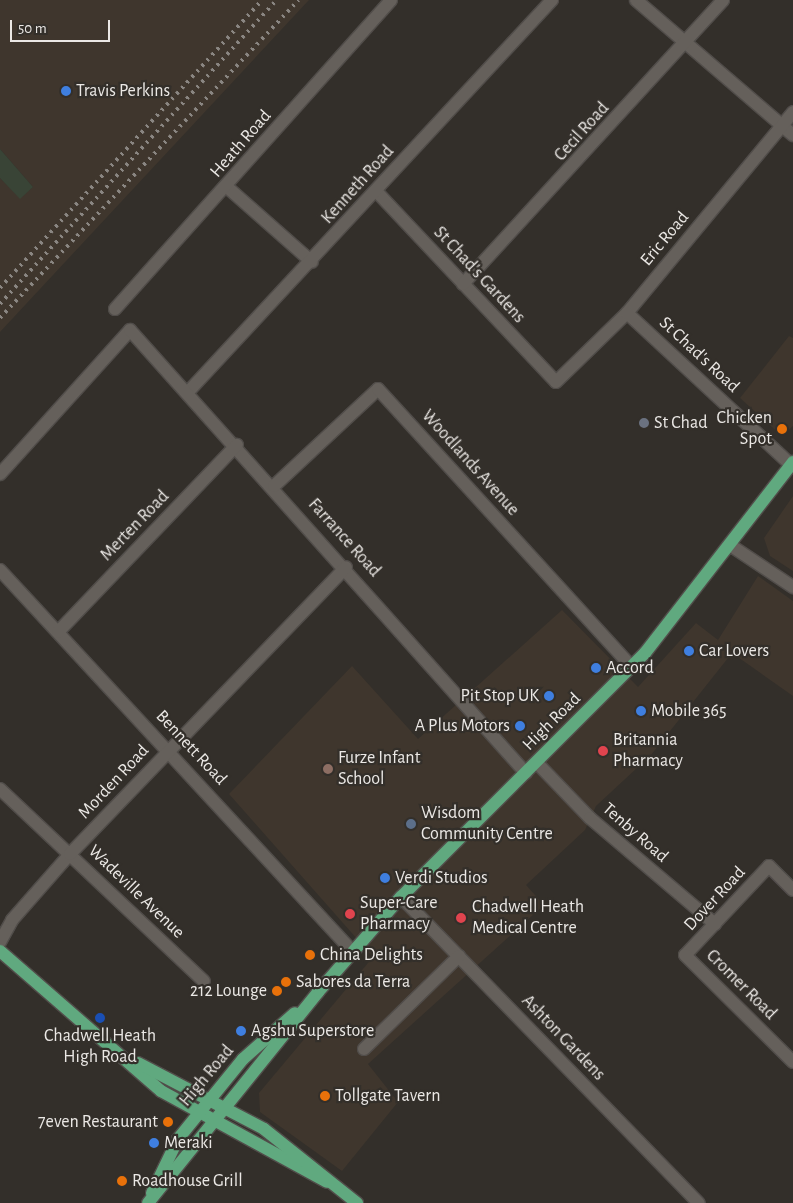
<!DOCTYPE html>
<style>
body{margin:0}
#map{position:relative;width:793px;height:1203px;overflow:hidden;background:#332f2a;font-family:"Alegreya Sans",sans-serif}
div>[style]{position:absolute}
.built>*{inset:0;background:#3f362d}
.green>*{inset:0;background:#394436}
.roads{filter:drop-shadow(1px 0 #514d4a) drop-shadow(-1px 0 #514d4a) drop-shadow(0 1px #514d4a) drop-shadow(0 -1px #514d4a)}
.minor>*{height:12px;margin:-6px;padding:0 6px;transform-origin:6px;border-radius:6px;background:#65605b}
.tertiary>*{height:12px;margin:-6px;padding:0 6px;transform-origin:6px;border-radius:6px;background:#65605b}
.primary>*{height:12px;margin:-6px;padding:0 6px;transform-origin:6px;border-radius:6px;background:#60a97f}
.rail>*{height:4px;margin-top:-2px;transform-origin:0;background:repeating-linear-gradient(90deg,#8a8682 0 2.5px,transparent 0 7.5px)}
.dots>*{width:14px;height:14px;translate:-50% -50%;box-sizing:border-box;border:2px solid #332f2a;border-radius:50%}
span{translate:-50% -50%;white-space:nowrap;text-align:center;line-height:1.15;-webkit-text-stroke:4.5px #332f2a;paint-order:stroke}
.poi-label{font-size:18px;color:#ebe8e5}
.left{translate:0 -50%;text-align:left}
.right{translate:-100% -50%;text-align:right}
.street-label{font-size:18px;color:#ebe8e5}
.scale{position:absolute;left:10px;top:20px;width:100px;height:22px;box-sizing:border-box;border:2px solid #ebe8e5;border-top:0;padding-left:6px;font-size:15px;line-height:18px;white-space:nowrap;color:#ebe8e5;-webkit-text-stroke:4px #332f2a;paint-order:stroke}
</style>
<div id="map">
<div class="built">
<div style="clip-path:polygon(0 0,309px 0,0 332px,0 178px,20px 198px,33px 187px,0 149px)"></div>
<div style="clip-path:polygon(789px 336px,793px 338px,793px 426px,782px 436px,740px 398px)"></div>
<div style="clip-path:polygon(793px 496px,793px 571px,770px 556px,764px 538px)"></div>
<div style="clip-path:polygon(758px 576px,793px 601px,793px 696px,732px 653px,651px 755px,596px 806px,585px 830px,526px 885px,544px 905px,368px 1064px,398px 1102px,342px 1171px,260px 1112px,259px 1093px,373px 957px,229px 794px,352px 666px,418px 739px,562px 610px,638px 687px,696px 623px,718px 640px)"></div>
</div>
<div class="green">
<div style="clip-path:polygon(0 149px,33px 187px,20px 199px,0 178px)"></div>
</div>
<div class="roads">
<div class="minor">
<div style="left:636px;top:0;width:207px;rotate:40.7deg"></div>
<div style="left:227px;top:187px;width:113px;rotate:41.4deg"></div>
<div style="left:376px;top:191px;width:262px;rotate:46.7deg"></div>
<div style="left:556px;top:382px;width:99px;rotate:-44.2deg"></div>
<div style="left:627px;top:313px;width:261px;rotate:-50.4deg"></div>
<div style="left:463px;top:284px;width:385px;rotate:-47.5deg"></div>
<div style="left:115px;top:309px;width:414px;rotate:-48.2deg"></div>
<div style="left:627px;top:313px;width:224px;rotate:42.8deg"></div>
<div style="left:188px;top:392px;width:535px;rotate:-47.12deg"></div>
<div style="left:0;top:474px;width:194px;rotate:-47.9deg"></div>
<div style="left:130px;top:330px;width:594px;rotate:48.21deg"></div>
<div style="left:274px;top:486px;width:142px;rotate:-43deg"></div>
<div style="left:378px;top:389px;width:377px;rotate:47.6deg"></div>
<div style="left:0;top:570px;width:520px;rotate:47.26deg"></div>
<div style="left:58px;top:632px;width:259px;rotate:-46.3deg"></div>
<div style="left:537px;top:763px;width:76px;rotate:46.1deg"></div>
<div style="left:590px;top:818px;width:164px;rotate:40.3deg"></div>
<div style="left:0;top:789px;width:280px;rotate:43.3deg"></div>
<div style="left:793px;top:890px;width:34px;rotate:-135deg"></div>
<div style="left:769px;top:866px;width:122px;rotate:133.3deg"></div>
<div style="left:685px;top:955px;width:152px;rotate:44.7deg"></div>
<div style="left:401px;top:897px;width:427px;rotate:45.8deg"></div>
<div style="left:0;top:942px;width:25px;rotate:-61deg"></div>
<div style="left:12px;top:920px;width:88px;rotate:-48.7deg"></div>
<div style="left:70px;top:854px;width:398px;rotate:-46.1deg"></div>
<div style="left:364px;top:1049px;width:133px;rotate:-44.4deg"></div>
</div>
<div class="tertiary">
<div style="left:730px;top:545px;width:76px;rotate:33.7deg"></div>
</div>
<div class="primary">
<div style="left:0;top:951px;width:213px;rotate:41deg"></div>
<div style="left:161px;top:1091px;width:189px;rotate:28.7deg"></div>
<div style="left:138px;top:1063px;width:142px;rotate:27.6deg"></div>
<div style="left:264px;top:1129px;width:119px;rotate:38.5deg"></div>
<div style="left:152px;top:1193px;width:60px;rotate:-64.3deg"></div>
<div style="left:178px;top:1139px;width:103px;rotate:-50.9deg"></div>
<div style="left:243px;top:1059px;width:69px;rotate:-41.5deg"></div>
<div style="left:148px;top:1203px;width:271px;rotate:-51.1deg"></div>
<div style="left:318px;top:992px;width:126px;rotate:-48.9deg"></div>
<div style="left:401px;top:897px;width:345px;rotate:-45deg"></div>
<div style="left:645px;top:653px;width:242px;rotate:-52.2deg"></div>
</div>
</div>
<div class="rail">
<div style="left:0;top:288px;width:389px;rotate:-47.7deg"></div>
<div style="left:0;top:304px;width:411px;rotate:-47.7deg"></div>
<div style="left:0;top:318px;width:436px;rotate:-46.8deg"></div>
</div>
<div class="dots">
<div style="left:66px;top:91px;background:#3f7fe0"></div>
<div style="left:644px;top:423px;background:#6b7280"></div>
<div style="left:782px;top:429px;background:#e8710a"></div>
<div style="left:689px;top:651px;background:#3f7fe0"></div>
<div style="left:596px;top:668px;background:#3f7fe0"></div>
<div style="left:549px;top:696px;background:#3f7fe0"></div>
<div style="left:641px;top:711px;background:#3f7fe0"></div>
<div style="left:520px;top:726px;background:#3f7fe0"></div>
<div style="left:603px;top:751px;background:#e0444e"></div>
<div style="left:328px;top:769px;background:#8d6e63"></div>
<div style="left:411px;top:824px;background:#5c6f8a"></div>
<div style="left:385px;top:878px;background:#3f7fe0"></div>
<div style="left:350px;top:914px;background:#e0444e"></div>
<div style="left:461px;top:918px;background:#e0444e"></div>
<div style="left:310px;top:955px;background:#e8710a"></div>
<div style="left:286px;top:982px;background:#e8710a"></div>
<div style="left:277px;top:991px;background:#e8710a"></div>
<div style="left:100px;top:1018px;background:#1a4fb4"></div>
<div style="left:241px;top:1031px;background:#3f7fe0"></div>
<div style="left:325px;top:1096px;background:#e8710a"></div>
<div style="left:168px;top:1122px;background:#e8710a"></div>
<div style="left:154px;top:1143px;background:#3f7fe0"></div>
<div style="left:122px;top:1181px;background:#e8710a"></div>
</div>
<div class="poi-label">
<span class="left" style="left:76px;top:91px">Travis Perkins</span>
<span class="right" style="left:772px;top:429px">Chicken<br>Spot</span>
<span class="left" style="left:654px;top:423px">St Chad</span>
<span class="left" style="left:699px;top:651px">Car Lovers</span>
<span class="left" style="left:606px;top:668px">Accord</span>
<span class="right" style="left:539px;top:696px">Pit Stop UK</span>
<span class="left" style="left:651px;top:711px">Mobile 365</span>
<span class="right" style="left:510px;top:726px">A Plus Motors</span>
<span class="left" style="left:613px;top:751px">Britannia<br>Pharmacy</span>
<span class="left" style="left:338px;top:769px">Furze Infant<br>School</span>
<span class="left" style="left:421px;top:824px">Wisdom<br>Community Centre</span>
<span class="left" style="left:395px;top:878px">Verdi Studios</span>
<span class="left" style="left:360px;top:914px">Super-Care<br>Pharmacy</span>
<span class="left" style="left:472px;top:918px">Chadwell Heath<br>Medical Centre</span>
<span class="left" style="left:320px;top:955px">China Delights</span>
<span class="left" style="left:296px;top:982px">Sabores da Terra</span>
<span class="right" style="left:267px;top:991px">212 Lounge</span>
<span class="left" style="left:251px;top:1031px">Agshu Superstore</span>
<span style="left:100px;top:1047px">Chadwell Heath<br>High Road</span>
<span class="left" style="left:335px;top:1096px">Tollgate Tavern</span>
<span class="right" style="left:158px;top:1122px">7even Restaurant</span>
<span class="left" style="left:164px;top:1143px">Meraki</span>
<span class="left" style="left:132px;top:1181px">Roadhouse Grill</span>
</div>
<div class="street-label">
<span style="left:582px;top:132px;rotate:-48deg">Cecil Road</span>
<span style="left:241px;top:144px;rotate:-49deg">Heath Road</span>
<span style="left:358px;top:185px;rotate:-48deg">Kenneth Road</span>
<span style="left:665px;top:239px;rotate:-50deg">Eric Road</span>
<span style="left:479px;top:275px;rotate:47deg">St Chad's Gardens</span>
<span style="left:699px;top:355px;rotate:43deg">St Chad's Road</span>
<span style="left:470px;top:463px;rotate:48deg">Woodlands Avenue</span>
<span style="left:135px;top:526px;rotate:-46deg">Merten Road</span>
<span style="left:344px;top:538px;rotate:48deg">Farrance Road</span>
<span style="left:552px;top:722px;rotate:-45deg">High Road</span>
<span style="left:191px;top:748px;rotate:47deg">Bennett Road</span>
<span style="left:114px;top:782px;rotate:-47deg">Morden Road</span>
<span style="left:635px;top:833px;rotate:41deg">Tenby Road</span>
<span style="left:136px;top:892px;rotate:44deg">Wadeville Avenue</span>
<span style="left:715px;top:899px;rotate:-47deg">Dover Road</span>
<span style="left:741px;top:985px;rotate:45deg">Cromer Road</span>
<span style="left:563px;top:1038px;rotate:46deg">Ashton Gardens</span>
<span style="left:207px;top:1076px;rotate:-50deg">High Road</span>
</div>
<div class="scale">50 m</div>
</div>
